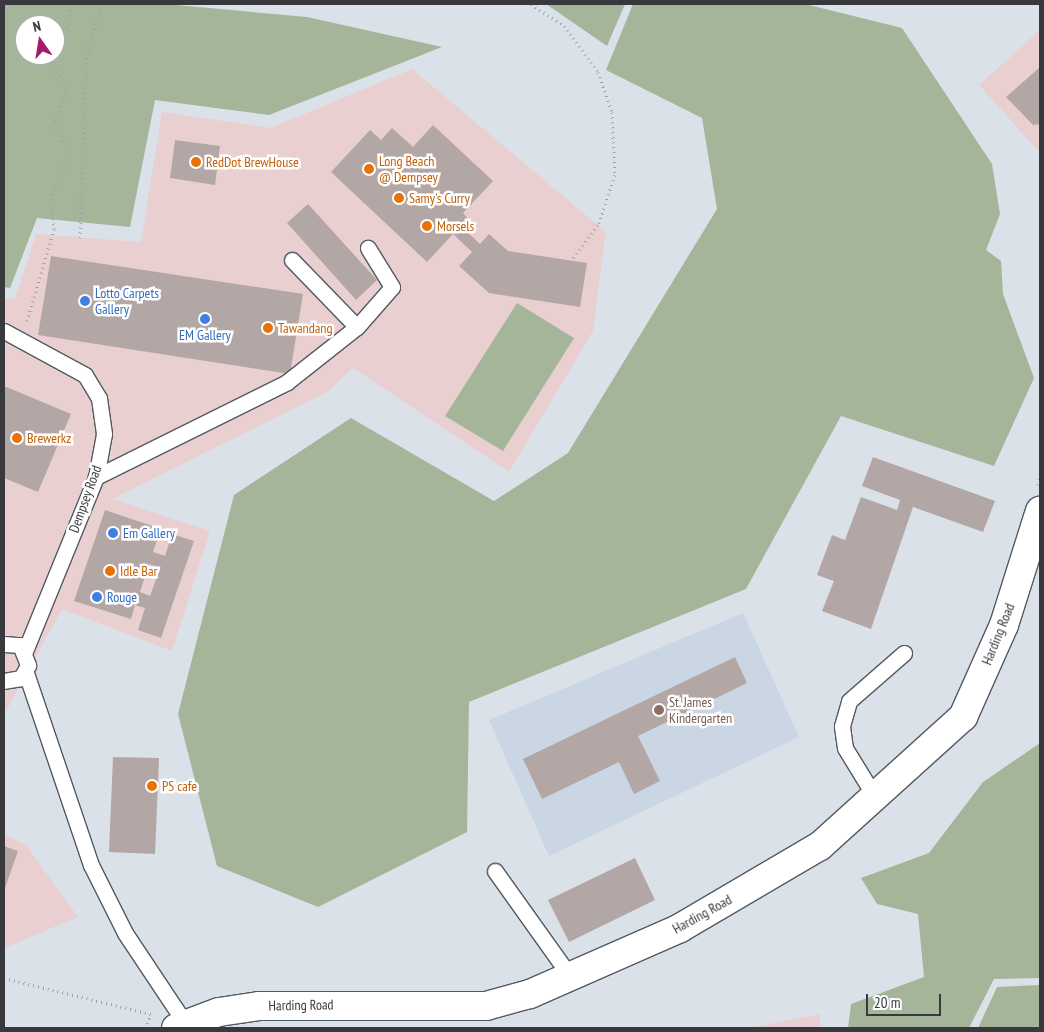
<!DOCTYPE html>
<style>
body{margin:0}
#map{position:relative;width:1044px;height:1032px;overflow:hidden;background:#dae1e9;font-family:"PT Sans Narrow",sans-serif}
div>[style]{position:absolute}
.commercial>*{inset:0;background:#eacfd1}
.built>*{inset:0;background:#cad6e4}
.green>*{inset:0;background:#a4b59a}
.building>*{inset:0;background:#b2a7a5}
.path>*{height:3px;margin-top:-1.5px;transform-origin:0;background:repeating-linear-gradient(90deg,#9ea3a9 0 1px,transparent 0 5px)}
.roads{filter:drop-shadow(1px 0 #535960) drop-shadow(-1px 0 #535960) drop-shadow(0 1px #535960) drop-shadow(0 -1px #535960)}
.lane>*{height:15px;margin:-7.5px;padding:0 7.5px;transform-origin:7.5px;border-radius:7.5px;background:#fff}
.street>*{height:28px;margin:-14px;padding:0 14px;transform-origin:14px;border-radius:14px;background:#fff}
.dots>*{width:14px;height:14px;translate:-50% -50%;box-sizing:border-box;border:2px solid #fff;border-radius:50%}
span{translate:-50% -50%;white-space:nowrap;text-align:center;line-height:1.15;-webkit-text-stroke:5px #fff;paint-order:stroke}
.food-label{font-size:14px;color:#c56008}
.left{translate:0 -50%;text-align:left}
.shop-label{font-size:14px;color:#366cbe}
.street-label{font-size:14px;color:#37393c}
.education-label{font-size:14px;color:#785e54}
.frame{position:absolute;inset:0;border:5px solid #37393c;pointer-events:none}
.north{position:absolute;left:15px;top:15px;width:50px;height:50px;box-sizing:border-box;background:#fff;border:1px solid #afb0b1;border-radius:50%;rotate:347deg;font-size:14px;font-weight:700;line-height:20px;text-align:center;color:#37393c}
.north::after{content:'';display:block;margin:auto;width:18px;height:22px;background:#a31c67;clip-path:polygon(50% 0,100% 100%,50% 72%,0 100%)}
.scale{position:absolute;left:866px;top:994px;width:75px;height:22px;box-sizing:border-box;border:2px solid #37393c;border-top:0;padding-left:6px;font-size:15px;line-height:18px;white-space:nowrap;color:#37393c;-webkit-text-stroke:4px #fff;paint-order:stroke}
</style>
<div id="map">
<div class="commercial">
<div style="clip-path:polygon(1040px 30px,1040px 153px,979px 85px)"></div>
<div style="clip-path:polygon(412px 69px,606px 232px,593px 331px,509px 472px,353px 368px,327px 392px,112px 499px,210px 531px,172px 651px,62px 609px,4px 715px,4px 298px,15px 299px,36px 234px,141px 242px,162px 112px,271px 128px)"></div>
<div style="clip-path:polygon(4px 834px,26px 845px,78px 917px,4px 948px)"></div>
<div style="clip-path:polygon(820px 1014px,820px 1028px,749px 1028px)"></div>
</div>
<div class="built">
<div style="clip-path:polygon(743px 613px,799px 737px,549px 856px,489px 720px)"></div>
</div>
<div class="green">
<div style="clip-path:polygon(evenodd,4px 4px,165px 4px,307px 17px,442px 47px,269px 115px,155px 100px,130px 227px,37px 218px,10px 288px,4px 287px,4px 4px,25px 25px,55px 25px,55px 55px,25px 55px,25px 25px)"></div>
<div style="clip-path:polygon(546px 4px,625px 4px,607px 46px)"></div>
<div style="clip-path:polygon(633px 4px,805px 4px,902px 28px,992px 164px,1000px 214px,986px 250px,1001px 261px,1003px 294px,1034px 378px,994px 466px,841px 416px,746px 589px,469px 702px,467px 832px,318px 907px,217px 866px,178px 714px,234px 495px,351px 418px,494px 501px,568px 453px,717px 209px,702px 118px,606px 70px)"></div>
<div style="clip-path:polygon(517px 303px,574px 338px,503px 451px,445px 416px)"></div>
<div style="clip-path:polygon(1040px 743px,1040px 978px,994px 979px,969px 1028px,848px 1028px,851px 1004px,924px 977px,918px 914px,877px 904px,861px 878px,929px 853px,983px 782px)"></div>
<div style="clip-path:polygon(1040px 985px,1040px 1028px,978px 1028px,997px 987px)"></div>
</div>
<div class="building">
<div style="clip-path:polygon(1040px 67px,1040px 124px,1033px 125px,1006px 97px)"></div>
<div style="clip-path:polygon(433px 125px,493px 181px,463px 213px,469px 220px,462px 227px,480px 244px,489px 234px,508px 251px,587px 263px,580px 307px,489px 293px,459px 266px,472px 252px,453px 234px,427px 262px,331px 172px,370px 130px,381px 140px,392px 128px,413px 147px)"></div>
<div style="clip-path:polygon(175px 140px,220px 146px,215px 185px,170px 178px)"></div>
<div style="clip-path:polygon(308px 204px,377px 280px,356px 300px,287px 223px)"></div>
<div style="clip-path:polygon(51px 256px,303px 294px,290px 374px,38px 335px)"></div>
<div style="clip-path:polygon(4px 386px,71px 414px,38px 492px,4px 478px)"></div>
<div style="clip-path:polygon(873px 457px,995px 501px,983px 532px,913px 507px,871px 629px,822px 611px,834px 581px,817px 575px,832px 535px,845px 540px,861px 497px,897px 510px,900px 500px,862px 486px)"></div>
<div style="clip-path:polygon(evenodd,105px 510px,161px 529px,153px 552px,165px 556px,172px 534px,194px 541px,161px 638px,138px 630px,145px 608px,135px 605px,131px 619px,74px 601px,105px 510px,149px 564px,160px 568px,150px 596px,140px 592px,149px 564px)"></div>
<div style="clip-path:polygon(735px 657px,747px 683px,638px 736px,660px 781px,634px 794px,619px 762px,542px 799px,523px 759px)"></div>
<div style="clip-path:polygon(113px 757px,159px 758px,155px 854px,109px 852px)"></div>
<div style="clip-path:polygon(4px 846px,18px 851px,4px 891px)"></div>
<div style="clip-path:polygon(635px 858px,655px 900px,569px 942px,548px 900px)"></div>
</div>
<div class="path">
<div style="left:531px;top:4px;width:40px;rotate:34deg"></div>
<div style="left:564px;top:26px;width:57px;rotate:53.5deg"></div>
<div style="left:598px;top:72px;width:42px;rotate:70.7deg"></div>
<div style="left:612px;top:112px;width:63px;rotate:87.3deg"></div>
<div style="left:615px;top:175px;width:53px;rotate:108.8deg"></div>
<div style="left:598px;top:225px;width:44px;rotate:126.6deg"></div>
<div style="left:55px;top:38px;width:19px;rotate:-43deg"></div>
<div style="left:69px;top:25px;width:21px;rotate:-87deg"></div>
<div style="left:80px;top:238px;width:180px;rotate:-88.1deg"></div>
<div style="left:86px;top:58px;width:56px;rotate:-73.5deg"></div>
<div style="left:27px;top:321px;width:96px;rotate:-73.6deg"></div>
<div style="left:54px;top:229px;width:34px;rotate:-95deg"></div>
<div style="left:51px;top:195px;width:39px;rotate:-63deg"></div>
<div style="left:69px;top:160px;width:10px;rotate:-96deg"></div>
<div style="left:68px;top:150px;width:32px;rotate:-116deg"></div>
<div style="left:54px;top:121px;width:35px;rotate:-68deg"></div>
<div style="left:67px;top:89px;width:39px;rotate:-119deg"></div>
<div style="left:1038px;top:485px;width:7px;rotate:-74deg"></div>
<div style="left:4px;top:978px;width:155px;rotate:13.8deg"></div>
<div style="left:145px;top:1028px;width:15px;rotate:-67deg"></div>
</div>
<div class="roads">
<div class="lane">
<div style="left:292px;top:260px;width:93px;rotate:45.9deg"></div>
<div style="left:4px;top:331px;width:92px;rotate:28.5deg"></div>
<div style="left:85px;top:375px;width:27px;rotate:59deg"></div>
<div style="left:99px;top:398px;width:36px;rotate:82deg"></div>
<div style="left:104px;top:434px;width:44px;rotate:100.5deg"></div>
<div style="left:96px;top:477px;width:188px;rotate:112.2deg"></div>
<div style="left:96px;top:477px;width:213px;rotate:-26.4deg"></div>
<div style="left:287px;top:382px;width:89px;rotate:-38.2deg"></div>
<div style="left:357px;top:327px;width:53px;rotate:-48.8deg"></div>
<div style="left:392px;top:287px;width:46px;rotate:-121.6deg"></div>
<div style="left:4px;top:644px;width:16px;rotate:4deg"></div>
<div style="left:20px;top:645px;width:22px;rotate:68deg"></div>
<div style="left:28px;top:665px;width:15px;rotate:118deg"></div>
<div style="left:21px;top:678px;width:17px;rotate:170deg"></div>
<div style="left:26px;top:673px;width:203px;rotate:71.3deg"></div>
<div style="left:91px;top:865px;width:76px;rotate:63.4deg"></div>
<div style="left:125px;top:933px;width:108px;rotate:56.3deg"></div>
<div style="left:875px;top:797px;width:57px;rotate:-121.5deg"></div>
<div style="left:845px;top:748px;width:22px;rotate:-98deg"></div>
<div style="left:842px;top:726px;width:26px;rotate:-74deg"></div>
<div style="left:849px;top:701px;width:73px;rotate:-41.1deg"></div>
<div style="left:495px;top:871px;width:129px;rotate:54.5deg"></div>
</div>
<div class="street">
<div style="left:176px;top:1028px;width:46px;rotate:-20.4deg"></div>
<div style="left:219px;top:1012px;width:40px;rotate:-8.5deg"></div>
<div style="left:259px;top:1006px;width:227px"></div>
<div style="left:486px;top:1006px;width:46px;rotate:-15.3deg"></div>
<div style="left:530px;top:994px;width:164px;rotate:-23.7deg"></div>
<div style="left:680px;top:928px;width:162px;rotate:-30.4deg"></div>
<div style="left:820px;top:846px;width:193px;rotate:-42.1deg"></div>
<div style="left:963px;top:717px;width:101px;rotate:-66deg"></div>
<div style="left:1004px;top:625px;width:120px;rotate:-72.5deg"></div>
</div>
</div>
<div class="dots">
<div style="left:196px;top:162px;background:#e8710a"></div>
<div style="left:369px;top:169px;background:#e8710a"></div>
<div style="left:399px;top:198px;background:#e8710a"></div>
<div style="left:427px;top:226px;background:#e8710a"></div>
<div style="left:85px;top:301px;background:#3f7fe0"></div>
<div style="left:205px;top:319px;background:#3f7fe0"></div>
<div style="left:268px;top:328px;background:#e8710a"></div>
<div style="left:17px;top:438px;background:#e8710a"></div>
<div style="left:113px;top:533px;background:#3f7fe0"></div>
<div style="left:110px;top:571px;background:#e8710a"></div>
<div style="left:97px;top:597px;background:#3f7fe0"></div>
<div style="left:659px;top:710px;background:#8d6e63"></div>
<div style="left:152px;top:786px;background:#e8710a"></div>
</div>
<div class="food-label">
<span class="left" style="left:379px;top:169px">Long Beach<br>@ Dempsey</span>
<span class="left" style="left:206px;top:162px">RedDot BrewHouse</span>
<span class="left" style="left:409px;top:198px">Samy's Curry</span>
<span class="left" style="left:437px;top:226px">Morsels</span>
<span class="left" style="left:278px;top:328px">Tawandang</span>
<span class="left" style="left:27px;top:438px">Brewerkz</span>
<span class="left" style="left:120px;top:571px">Idle Bar</span>
<span class="left" style="left:162px;top:786px">PS cafe</span>
</div>
<div class="shop-label">
<span class="left" style="left:95px;top:301px">Lotto Carpets<br>Gallery</span>
<span style="left:205px;top:335px">EM Gallery</span>
<span class="left" style="left:123px;top:533px">Em Gallery</span>
<span class="left" style="left:107px;top:597px">Rouge</span>
</div>
<div class="street-label">
<span style="left:85px;top:499px;rotate:-70deg">Dempsey Road</span>
<span style="left:998px;top:634px;rotate:-68deg">Harding Road</span>
<span style="left:702px;top:914px;rotate:-29deg">Harding Road</span>
<span style="left:301px;top:1005px;rotate:-1deg">Harding Road</span>
</div>
<div class="education-label">
<span class="left" style="left:669px;top:710px">St. James<br>Kindergarten</span>
</div>
<div class="frame"></div>
<div class="north">N</div>
<div class="scale">20 m</div>
</div>
